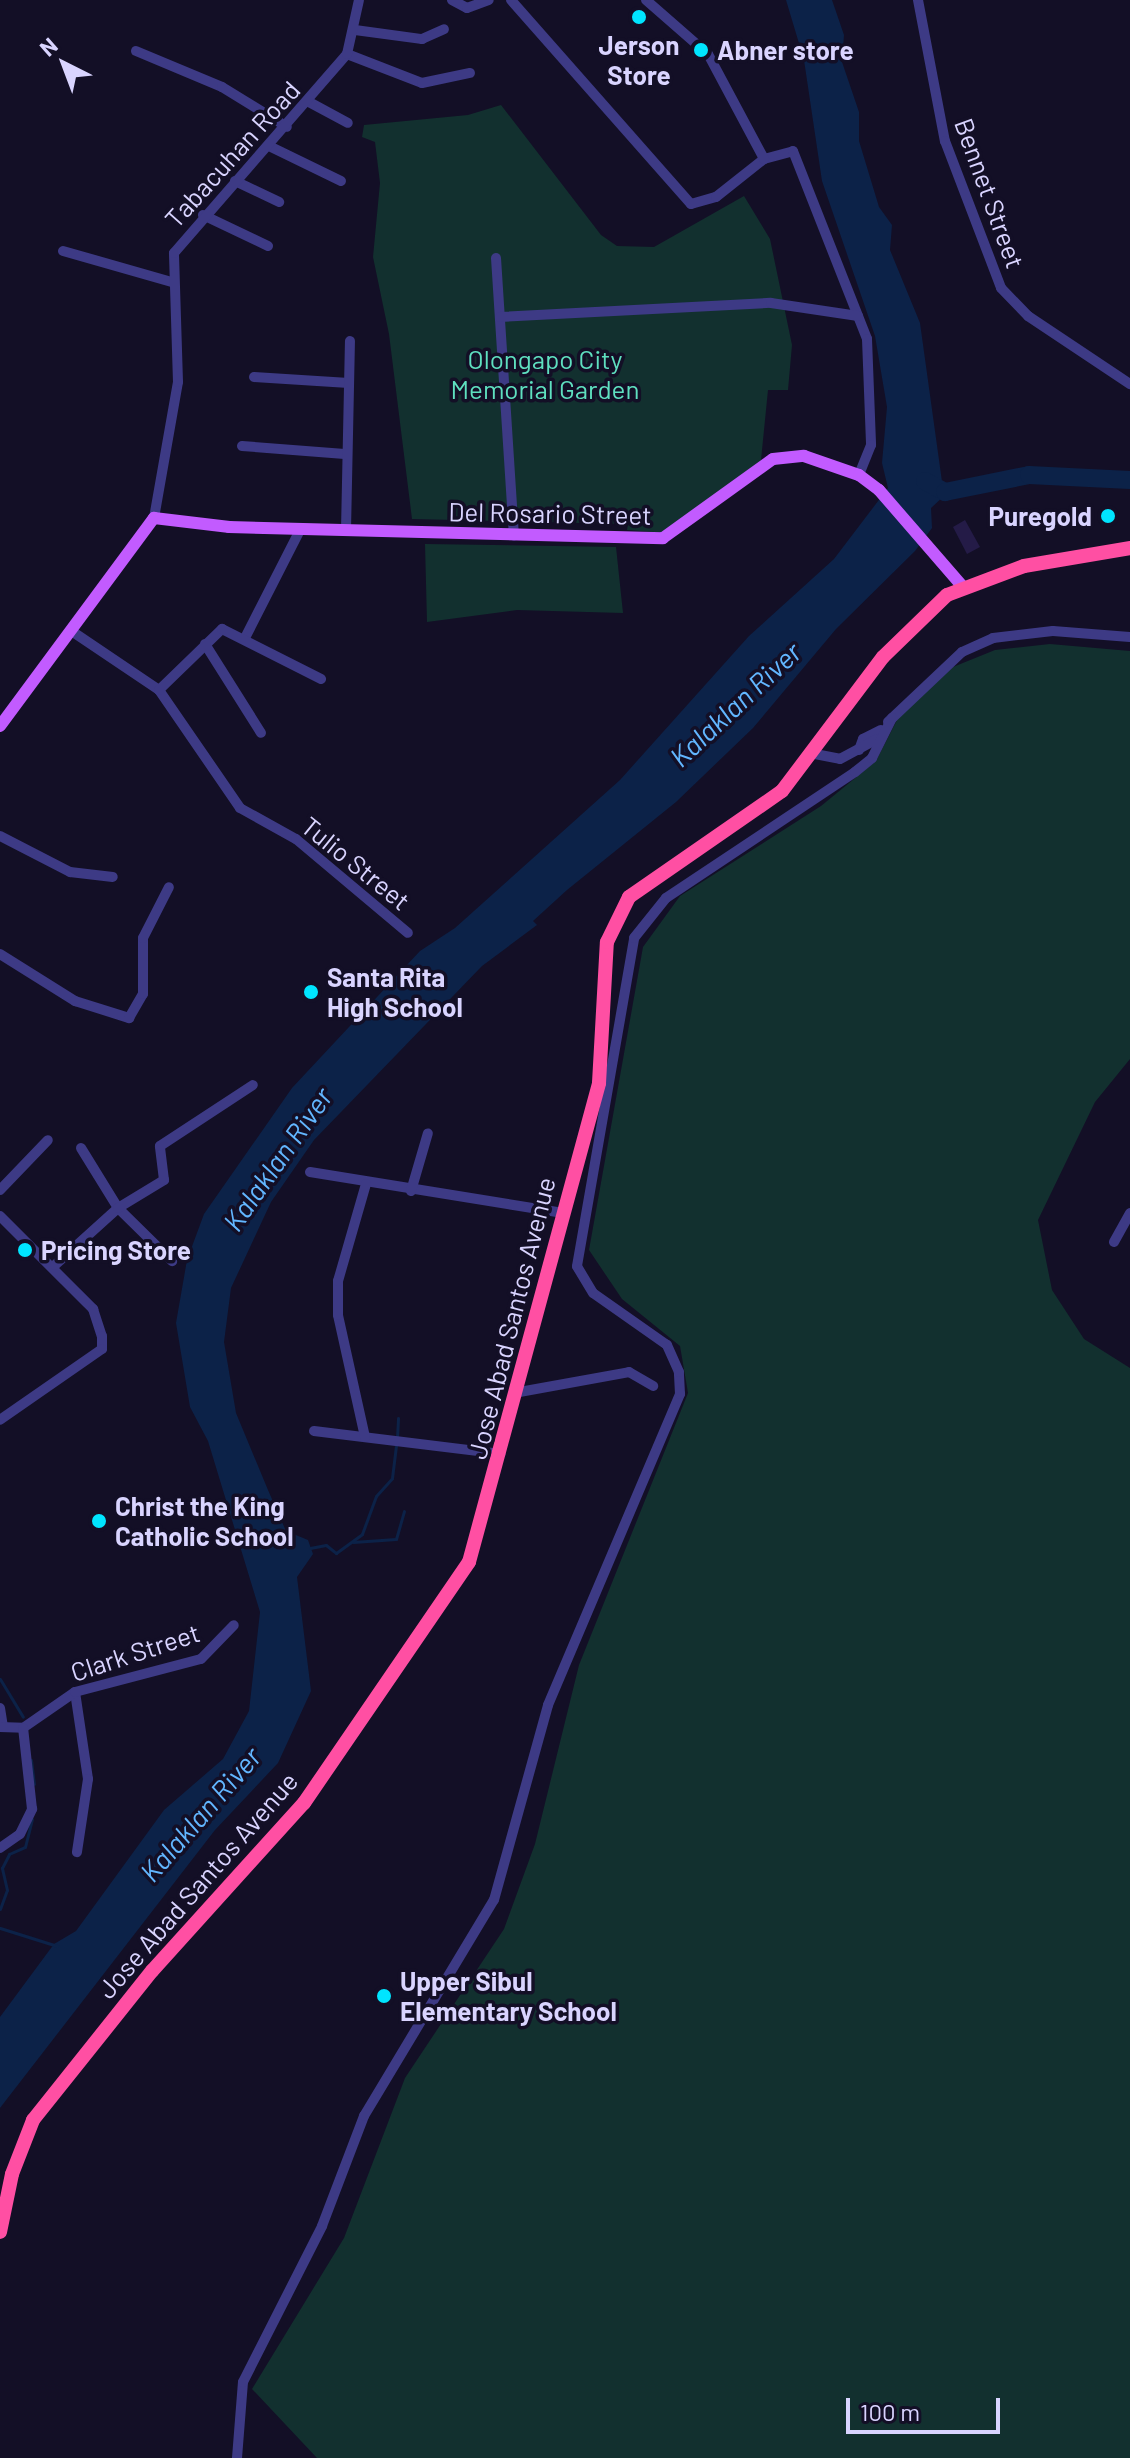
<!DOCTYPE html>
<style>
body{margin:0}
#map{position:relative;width:1130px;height:2458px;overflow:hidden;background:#130f26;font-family:Barlow,sans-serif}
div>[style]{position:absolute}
.green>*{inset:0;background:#12302f}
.water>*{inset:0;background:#0c2248}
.stream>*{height:3px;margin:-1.5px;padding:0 1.5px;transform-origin:1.5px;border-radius:1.5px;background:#0c2248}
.river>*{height:18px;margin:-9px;padding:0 9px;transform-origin:9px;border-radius:9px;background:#0c2248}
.building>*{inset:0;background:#241b47}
.minor>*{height:10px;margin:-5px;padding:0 5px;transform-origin:5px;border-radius:5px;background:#3d3a85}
.major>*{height:12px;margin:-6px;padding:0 6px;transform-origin:6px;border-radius:6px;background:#c25bff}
.highway>*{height:14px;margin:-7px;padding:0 7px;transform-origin:7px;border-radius:7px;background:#ff4fa3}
.dots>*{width:22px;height:22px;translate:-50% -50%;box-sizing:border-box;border:4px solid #130f26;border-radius:50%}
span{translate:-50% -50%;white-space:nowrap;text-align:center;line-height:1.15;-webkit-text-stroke:7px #130f26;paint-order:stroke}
.poi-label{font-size:26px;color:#d9d4ff;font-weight:700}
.left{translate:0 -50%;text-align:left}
.right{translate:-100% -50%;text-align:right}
.street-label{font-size:26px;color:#d9d4ff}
.park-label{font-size:26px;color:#5fe0c0}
.water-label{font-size:28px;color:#62b6ff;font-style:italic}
.north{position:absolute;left:24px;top:24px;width:80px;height:80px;-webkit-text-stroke:6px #130f26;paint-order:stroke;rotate:318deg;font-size:22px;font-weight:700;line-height:32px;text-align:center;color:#d9d4ff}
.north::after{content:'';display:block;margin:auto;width:28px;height:36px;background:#d9d4ff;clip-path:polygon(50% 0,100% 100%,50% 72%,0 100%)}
.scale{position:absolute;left:846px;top:2398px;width:154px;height:36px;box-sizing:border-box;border:4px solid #d9d4ff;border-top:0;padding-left:10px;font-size:24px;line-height:28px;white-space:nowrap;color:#d9d4ff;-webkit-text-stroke:6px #130f26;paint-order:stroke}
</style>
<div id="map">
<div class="green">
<div style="clip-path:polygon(501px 105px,601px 235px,617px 246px,654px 247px,744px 196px,770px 239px,792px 345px,788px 390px,768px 390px,761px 460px,668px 533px,627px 530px,628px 524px,412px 519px,389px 334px,373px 257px,380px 183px,375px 142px,362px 137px,364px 125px,468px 115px)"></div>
<div style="clip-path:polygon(425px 544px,616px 547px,623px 613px,517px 610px,427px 622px)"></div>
<div style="clip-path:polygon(1050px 644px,1130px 651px,1130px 1059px,1095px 1102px,1038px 1220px,1052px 1290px,1084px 1339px,1130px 1368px,1130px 2458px,317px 2458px,252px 2389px,344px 2238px,405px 2078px,504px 1929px,535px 1844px,579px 1665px,688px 1393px,680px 1346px,622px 1299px,589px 1250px,643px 947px,680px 896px,821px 806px,876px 761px,898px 718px,953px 667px,995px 650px)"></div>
</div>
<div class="water">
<div style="clip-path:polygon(786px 0,832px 0,844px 35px,842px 62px,859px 112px,859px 141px,879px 207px,892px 225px,890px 250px,920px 323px,944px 496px,931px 508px,932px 528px,915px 551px,836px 629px,753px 728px,676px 802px,567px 890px,533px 921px,537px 925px,482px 966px,314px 1140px,271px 1202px,231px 1288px,224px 1342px,236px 1413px,268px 1490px,286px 1531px,308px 1540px,313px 1554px,297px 1577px,311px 1691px,278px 1763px,215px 1830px,0 2108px,0 2017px,54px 1944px,76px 1931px,164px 1810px,223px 1759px,249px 1711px,260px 1612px,208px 1441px,190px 1407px,176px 1323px,187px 1260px,204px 1214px,292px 1088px,420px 951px,455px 928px,620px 780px,749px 636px,834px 559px,888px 488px,882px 463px,887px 407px,875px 336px,822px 181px,804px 60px)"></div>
</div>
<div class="stream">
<div style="left:397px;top:1438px;width:20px;rotate:-87deg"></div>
<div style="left:353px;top:1542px;width:43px;rotate:-4deg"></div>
<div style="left:396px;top:1539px;width:29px;rotate:-74deg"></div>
<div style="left:310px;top:1548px;width:16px;rotate:-11deg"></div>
<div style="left:326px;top:1545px;width:13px;rotate:39deg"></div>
<div style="left:336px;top:1553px;width:32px;rotate:-36deg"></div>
<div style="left:362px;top:1534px;width:40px;rotate:-69.8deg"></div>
<div style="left:376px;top:1496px;width:24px;rotate:-48deg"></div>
<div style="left:392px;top:1478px;width:33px;rotate:-83deg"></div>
<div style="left:0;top:1679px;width:44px;rotate:58.8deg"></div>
<div style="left:31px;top:1760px;width:24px;rotate:83deg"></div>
<div style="left:0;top:1909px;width:20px;rotate:-70deg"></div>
<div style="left:7px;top:1890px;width:23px;rotate:-103deg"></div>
<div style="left:2px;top:1868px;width:16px;rotate:-63deg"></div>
<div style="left:9px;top:1854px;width:17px;rotate:-24deg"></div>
<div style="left:25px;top:1847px;width:29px;rotate:-76deg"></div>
<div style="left:0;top:1928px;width:60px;rotate:17.5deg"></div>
</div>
<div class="river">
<div style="left:925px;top:481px;width:23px;rotate:29deg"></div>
<div style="left:945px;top:492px;width:86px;rotate:-11.4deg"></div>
<div style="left:1029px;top:475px;width:101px;rotate:2.8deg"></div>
</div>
<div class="building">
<div style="clip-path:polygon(965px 520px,980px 547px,967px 554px,953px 527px)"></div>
</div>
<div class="minor">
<div style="left:452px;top:0;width:17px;rotate:28deg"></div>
<div style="left:467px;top:8px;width:23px;rotate:-20deg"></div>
<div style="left:511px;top:0;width:272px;rotate:48.6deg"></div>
<div style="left:691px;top:204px;width:26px;rotate:-16deg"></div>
<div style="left:716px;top:197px;width:61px;rotate:-38.4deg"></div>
<div style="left:764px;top:159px;width:30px;rotate:-15deg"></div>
<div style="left:793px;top:151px;width:202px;rotate:68.5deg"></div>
<div style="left:867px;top:339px;width:106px;rotate:87.8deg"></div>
<div style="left:871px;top:445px;width:32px;rotate:112deg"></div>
<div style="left:646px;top:0;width:82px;rotate:41.1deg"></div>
<div style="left:708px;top:54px;width:119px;rotate:61.9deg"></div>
<div style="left:918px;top:0;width:144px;rotate:79.2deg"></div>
<div style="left:945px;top:141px;width:157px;rotate:69.1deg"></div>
<div style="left:1001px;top:288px;width:39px;rotate:46deg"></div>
<div style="left:1028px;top:316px;width:123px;rotate:33.7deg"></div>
<div style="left:355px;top:30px;width:68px;rotate:7.7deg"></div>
<div style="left:422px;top:39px;width:24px;rotate:-24deg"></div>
<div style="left:136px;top:51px;width:93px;rotate:22.7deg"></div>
<div style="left:222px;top:87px;width:76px;rotate:31.6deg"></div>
<div style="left:347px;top:54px;width:80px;rotate:21.1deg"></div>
<div style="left:422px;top:83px;width:49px;rotate:-11.8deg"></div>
<div style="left:309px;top:102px;width:44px;rotate:28.3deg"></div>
<div style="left:269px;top:146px;width:80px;rotate:25.9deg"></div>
<div style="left:235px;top:181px;width:49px;rotate:25.5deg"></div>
<div style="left:203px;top:215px;width:72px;rotate:25.5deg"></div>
<div style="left:63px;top:251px;width:113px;rotate:15.9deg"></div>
<div style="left:496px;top:258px;width:278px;rotate:86.3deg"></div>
<div style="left:500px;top:317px;width:271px;rotate:-3deg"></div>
<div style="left:771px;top:303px;width:88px;rotate:8.5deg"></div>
<div style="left:254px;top:377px;width:95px;rotate:3.6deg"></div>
<div style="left:242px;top:446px;width:103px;rotate:4.4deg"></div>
<div style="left:154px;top:518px;width:138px;rotate:-80deg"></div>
<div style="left:178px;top:382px;width:129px;rotate:-91.8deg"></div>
<div style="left:174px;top:253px;width:264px;rotate:-49deg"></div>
<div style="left:347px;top:54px;width:55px;rotate:-77.5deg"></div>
<div style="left:346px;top:530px;width:189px;rotate:-88.8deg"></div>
<div style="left:73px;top:632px;width:104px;rotate:34deg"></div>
<div style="left:159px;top:690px;width:143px;rotate:55.5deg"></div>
<div style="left:240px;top:808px;width:64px;rotate:29deg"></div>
<div style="left:296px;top:839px;width:146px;rotate:40deg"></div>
<div style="left:246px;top:636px;width:121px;rotate:-63deg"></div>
<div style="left:205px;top:644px;width:105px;rotate:57.8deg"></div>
<div style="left:159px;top:690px;width:88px;rotate:-44.1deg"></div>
<div style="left:222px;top:629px;width:111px;rotate:26.8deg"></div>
<div style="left:888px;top:722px;width:102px;rotate:-43.4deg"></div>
<div style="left:962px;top:652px;width:34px;rotate:-24deg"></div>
<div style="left:993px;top:638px;width:60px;rotate:-6.7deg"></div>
<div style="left:1053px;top:631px;width:77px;rotate:4.5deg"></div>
<div style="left:859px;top:750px;width:12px;rotate:-70deg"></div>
<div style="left:863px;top:739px;width:20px;rotate:-27deg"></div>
<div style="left:815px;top:754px;width:25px;rotate:11deg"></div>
<div style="left:840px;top:759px;width:42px;rotate:-28.4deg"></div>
<div style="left:0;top:836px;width:79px;rotate:27.2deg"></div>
<div style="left:70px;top:872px;width:43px;rotate:6.6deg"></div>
<div style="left:0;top:954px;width:89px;rotate:32.1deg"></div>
<div style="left:75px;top:1001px;width:57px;rotate:17.5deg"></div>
<div style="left:129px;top:1018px;width:28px;rotate:-60deg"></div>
<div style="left:143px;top:994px;width:56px;rotate:-90deg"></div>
<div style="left:143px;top:938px;width:57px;rotate:-63deg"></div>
<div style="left:81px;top:1148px;width:70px;rotate:58.3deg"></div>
<div style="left:118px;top:1208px;width:76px;rotate:44.5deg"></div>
<div style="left:310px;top:1172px;width:255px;rotate:9.2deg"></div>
<div style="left:0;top:1190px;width:69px;rotate:-46.2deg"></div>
<div style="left:411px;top:1191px;width:60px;rotate:-73.7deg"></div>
<div style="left:0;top:1216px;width:132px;rotate:45deg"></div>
<div style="left:93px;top:1309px;width:28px;rotate:72deg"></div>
<div style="left:102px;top:1336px;width:13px;rotate:90deg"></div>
<div style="left:102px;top:1349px;width:124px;rotate:145.2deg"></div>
<div style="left:1114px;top:1242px;width:33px;rotate:-61deg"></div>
<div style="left:55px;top:1265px;width:85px;rotate:-42.1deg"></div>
<div style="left:118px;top:1208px;width:54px;rotate:-31.3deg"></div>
<div style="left:164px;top:1180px;width:34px;rotate:-97deg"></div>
<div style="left:160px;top:1146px;width:111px;rotate:-33.3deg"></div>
<div style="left:514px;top:1393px;width:117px;rotate:-10.3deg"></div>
<div style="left:629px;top:1372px;width:28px;rotate:30deg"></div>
<div style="left:314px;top:1431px;width:188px;rotate:7deg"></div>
<div style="left:365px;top:1437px;width:125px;rotate:-102.5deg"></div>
<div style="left:338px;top:1315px;width:34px;rotate:-90deg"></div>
<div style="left:338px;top:1281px;width:101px;rotate:-73.9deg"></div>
<div style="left:75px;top:1692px;width:88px;rotate:81.5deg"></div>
<div style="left:88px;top:1779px;width:74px;rotate:98.6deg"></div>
<div style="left:0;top:1708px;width:19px;rotate:81deg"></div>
<div style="left:0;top:1727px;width:23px;rotate:2deg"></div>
<div style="left:23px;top:1728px;width:63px;rotate:-34.7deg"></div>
<div style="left:75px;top:1692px;width:130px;rotate:-14.7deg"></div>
<div style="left:201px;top:1659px;width:47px;rotate:-45.9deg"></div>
<div style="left:0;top:1848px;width:24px;rotate:-35deg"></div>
<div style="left:20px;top:1834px;width:28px;rotate:-64deg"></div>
<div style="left:32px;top:1809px;width:81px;rotate:-96.3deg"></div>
<div style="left:237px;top:2458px;width:76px;rotate:-85.5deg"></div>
<div style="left:243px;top:2382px;width:175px;rotate:-63.1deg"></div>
<div style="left:322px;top:2226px;width:118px;rotate:-69.1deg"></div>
<div style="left:364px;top:2116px;width:252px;rotate:-59deg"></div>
<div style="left:494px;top:1900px;width:202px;rotate:-74.5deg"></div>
<div style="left:548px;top:1705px;width:338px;rotate:-67deg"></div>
<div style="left:680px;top:1394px;width:22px;rotate:-93deg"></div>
<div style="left:679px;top:1372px;width:30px;rotate:-114deg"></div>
<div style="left:667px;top:1345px;width:90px;rotate:-144.9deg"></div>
<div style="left:593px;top:1293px;width:31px;rotate:-121deg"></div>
<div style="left:577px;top:1266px;width:333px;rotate:-80.1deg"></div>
<div style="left:634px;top:938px;width:51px;rotate:-51.3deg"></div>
<div style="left:666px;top:898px;width:227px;rotate:-33.7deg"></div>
<div style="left:855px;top:772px;width:22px;rotate:-39deg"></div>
<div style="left:872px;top:758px;width:45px;rotate:-63.4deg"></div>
</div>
<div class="major">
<div style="left:0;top:726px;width:259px;rotate:-53.5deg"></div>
<div style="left:154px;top:518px;width:76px;rotate:6.8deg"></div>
<div style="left:229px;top:527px;width:434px;rotate:1.5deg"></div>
<div style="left:663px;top:538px;width:135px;rotate:-35.7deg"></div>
<div style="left:773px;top:459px;width:31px;rotate:-6deg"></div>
<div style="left:804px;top:456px;width:58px;rotate:19.1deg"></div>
<div style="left:859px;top:475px;width:25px;rotate:37deg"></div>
<div style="left:879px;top:490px;width:128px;rotate:49.1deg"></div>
</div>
<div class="highway">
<div style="left:0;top:2232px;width:59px;rotate:-78.3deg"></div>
<div style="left:12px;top:2174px;width:58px;rotate:-68.7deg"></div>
<div style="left:33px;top:2120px;width:191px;rotate:-51.4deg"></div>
<div style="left:152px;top:1971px;width:227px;rotate:-47.9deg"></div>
<div style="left:304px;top:1803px;width:292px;rotate:-55.6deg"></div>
<div style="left:469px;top:1562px;width:496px;rotate:-74.8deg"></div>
<div style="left:599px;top:1083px;width:141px;rotate:-86.8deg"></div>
<div style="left:607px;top:942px;width:50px;rotate:-63.9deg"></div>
<div style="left:629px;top:897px;width:186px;rotate:-34.7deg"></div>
<div style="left:782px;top:791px;width:168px;rotate:-53deg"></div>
<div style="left:883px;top:657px;width:89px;rotate:-44.1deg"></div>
<div style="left:947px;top:595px;width:82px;rotate:-20.6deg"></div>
<div style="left:1024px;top:566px;width:108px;rotate:-9.6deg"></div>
</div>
<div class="dots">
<div style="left:639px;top:17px;background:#00e5ff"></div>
<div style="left:701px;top:50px;background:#00e5ff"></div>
<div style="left:1108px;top:516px;background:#00e5ff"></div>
<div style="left:311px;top:992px;background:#00e5ff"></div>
<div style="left:25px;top:1250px;background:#00e5ff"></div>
<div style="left:99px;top:1521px;background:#00e5ff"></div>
<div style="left:384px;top:1996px;background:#00e5ff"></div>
</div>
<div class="poi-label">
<span style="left:639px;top:60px">Jerson<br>Store</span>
<span class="left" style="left:717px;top:50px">Abner store</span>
<span class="right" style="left:1092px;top:516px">Puregold</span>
<span class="left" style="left:327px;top:992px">Santa Rita<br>High School</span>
<span class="left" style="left:41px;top:1250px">Pricing Store</span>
<span class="left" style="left:115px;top:1521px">Christ the King<br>Catholic School</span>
<span class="left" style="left:400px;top:1996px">Upper Sibul<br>Elementary School</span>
</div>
<div class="street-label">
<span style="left:232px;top:154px;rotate:-48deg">Tabacuhan Road</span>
<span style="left:990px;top:193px;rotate:70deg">Bennet Street</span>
<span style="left:550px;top:513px;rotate:1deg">Del Rosario Street</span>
<span style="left:356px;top:863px;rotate:39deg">Tulio Street</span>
<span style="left:511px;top:1318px;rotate:-76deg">Jose Abad Santos Avenue</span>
<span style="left:135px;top:1652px;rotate:-18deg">Clark Street</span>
<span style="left:197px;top:1885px;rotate:-49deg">Jose Abad Santos Avenue</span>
</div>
<div class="park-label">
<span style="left:545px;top:374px">Olongapo City<br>Memorial Garden</span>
</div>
<div class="water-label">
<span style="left:735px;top:704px;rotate:-43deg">Kalaklan River</span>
<span style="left:277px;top:1159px;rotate:-55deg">Kalaklan River</span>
<span style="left:200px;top:1814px;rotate:-49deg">Kalaklan River</span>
</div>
<div class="north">N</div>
<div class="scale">100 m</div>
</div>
